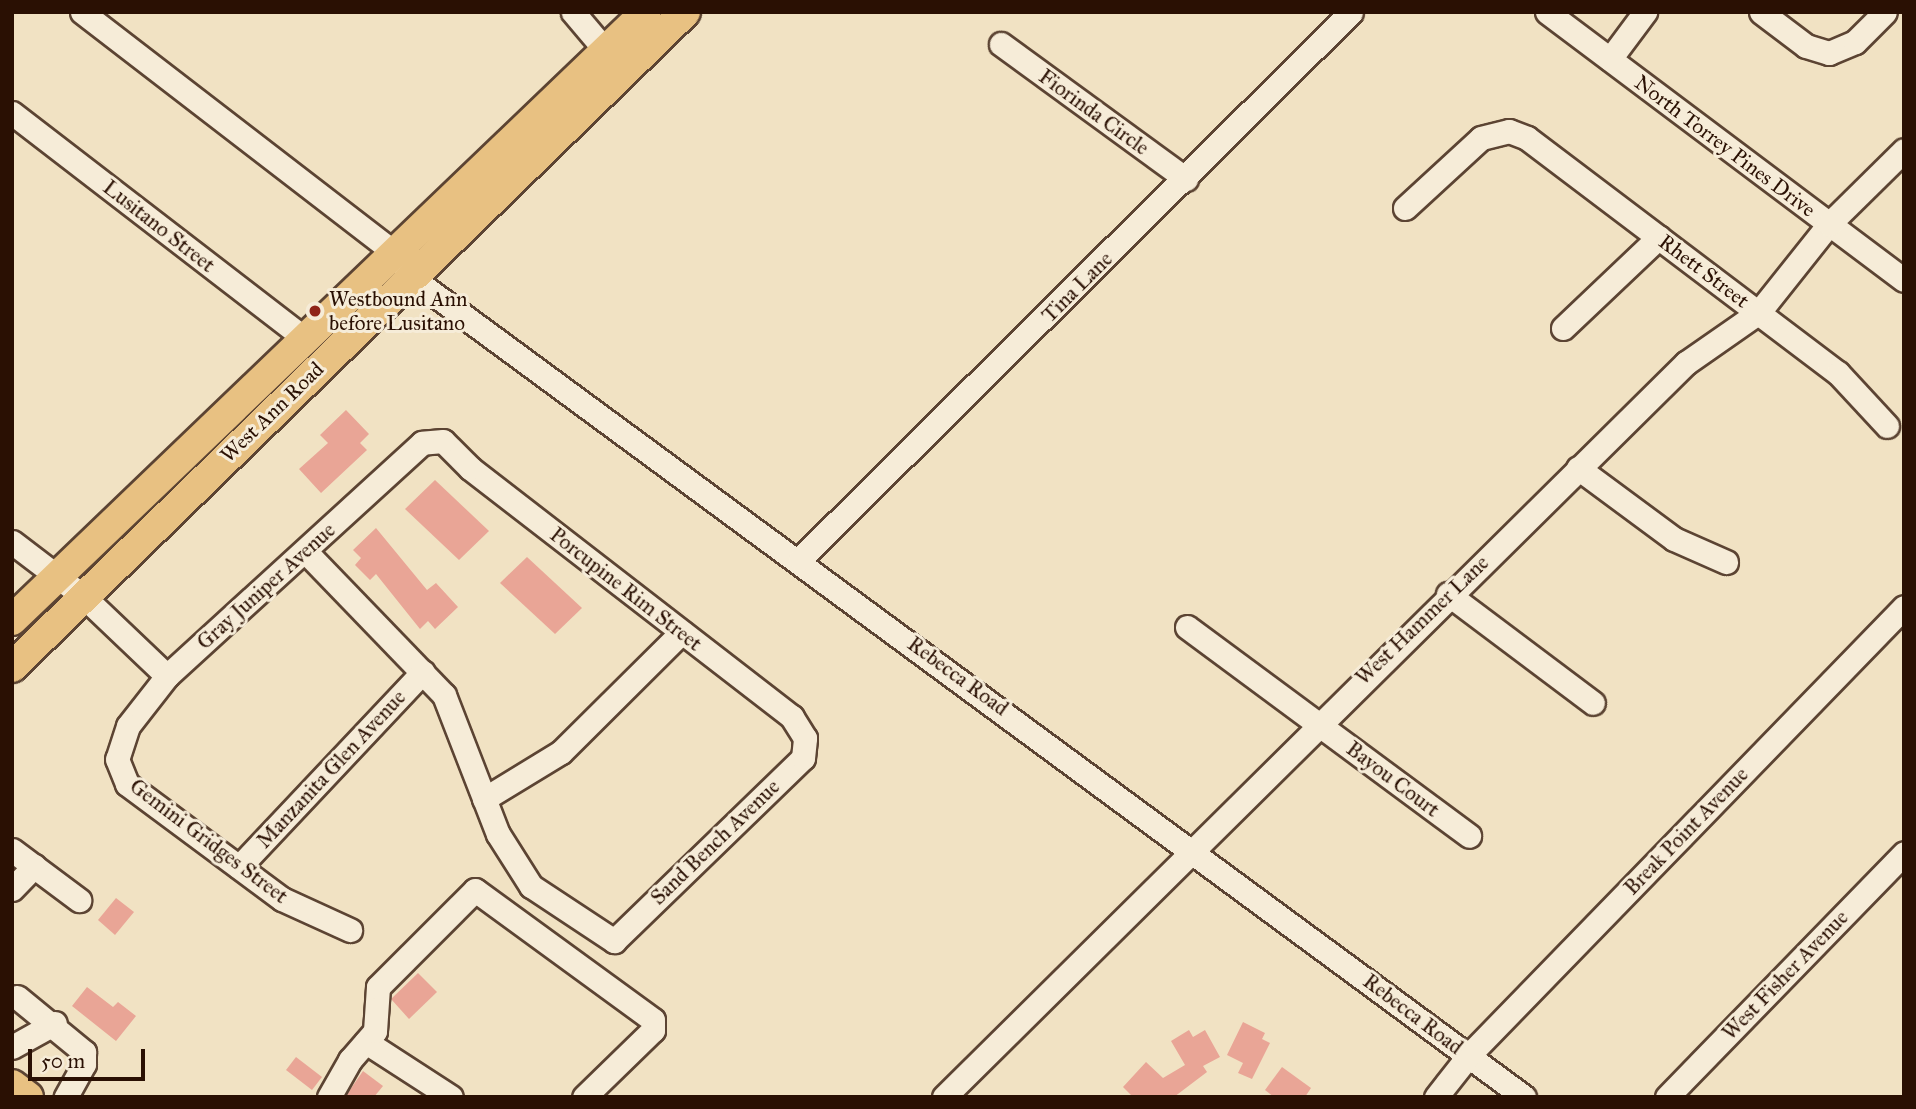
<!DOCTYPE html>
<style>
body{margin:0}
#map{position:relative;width:1916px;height:1109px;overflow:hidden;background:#f1e2c3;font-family:"IM FELL Great Primer",serif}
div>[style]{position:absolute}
.building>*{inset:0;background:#e9a596}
.roads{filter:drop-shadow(2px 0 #5c4433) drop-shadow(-2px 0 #5c4433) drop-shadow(0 2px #5c4433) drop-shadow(0 -2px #5c4433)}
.minor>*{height:23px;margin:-11.5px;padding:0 11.5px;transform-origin:11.5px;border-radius:11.5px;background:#f6ecd8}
.major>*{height:30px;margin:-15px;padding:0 15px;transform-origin:15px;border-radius:15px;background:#e8c182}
.dots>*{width:19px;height:19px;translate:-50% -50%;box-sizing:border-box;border:4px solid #f6ecd8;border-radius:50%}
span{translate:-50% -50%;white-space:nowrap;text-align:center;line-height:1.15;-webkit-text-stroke:6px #f6ecd8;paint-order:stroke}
.street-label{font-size:21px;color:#2a1003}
.poi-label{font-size:21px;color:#2a1003}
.left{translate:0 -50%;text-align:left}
.frame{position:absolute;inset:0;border:14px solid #2a1003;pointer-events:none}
.scale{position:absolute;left:28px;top:1049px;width:117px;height:32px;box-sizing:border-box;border:4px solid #2a1003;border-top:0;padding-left:9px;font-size:21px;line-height:24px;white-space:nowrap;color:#2a1003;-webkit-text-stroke:5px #f6ecd8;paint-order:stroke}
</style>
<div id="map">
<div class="building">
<div style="clip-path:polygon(346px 410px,369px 434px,360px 443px,367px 450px,321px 493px,299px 469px,328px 443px,320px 435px)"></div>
<div style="clip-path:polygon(435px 480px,489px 531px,459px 560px,405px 509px)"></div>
<div style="clip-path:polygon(376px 528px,427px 590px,436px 583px,458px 607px,435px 629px,428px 621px,420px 629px,376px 574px,370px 580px,355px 565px,361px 558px,353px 550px)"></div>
<div style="clip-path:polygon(527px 557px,582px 608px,555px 634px,500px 583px)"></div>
<div style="clip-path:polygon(116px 898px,134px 912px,115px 935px,98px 920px)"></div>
<div style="clip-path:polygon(418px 973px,437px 992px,409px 1019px,391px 999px)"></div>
<div style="clip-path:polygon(87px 987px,113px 1007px,118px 1002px,136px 1016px,116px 1041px,72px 1006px)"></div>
<div style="clip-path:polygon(1243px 1022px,1265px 1033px,1262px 1039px,1270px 1043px,1252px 1079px,1238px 1073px,1243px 1063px,1227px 1055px)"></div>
<div style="clip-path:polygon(1189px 1030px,1193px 1037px,1205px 1030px,1220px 1057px,1203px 1066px,1207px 1072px,1174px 1097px,1133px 1097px,1123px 1087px,1146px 1062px,1163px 1078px,1185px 1065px,1171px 1041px)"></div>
<div style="clip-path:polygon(296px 1057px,322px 1077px,312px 1090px,286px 1070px)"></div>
<div style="clip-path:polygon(1282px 1067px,1311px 1088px,1305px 1097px,1274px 1097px,1265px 1090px)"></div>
<div style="clip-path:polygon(363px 1071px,383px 1086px,374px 1097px,345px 1097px)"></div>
</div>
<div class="roads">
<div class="minor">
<div style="left:82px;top:12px;width:395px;rotate:37.6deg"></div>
<div style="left:395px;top:253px;width:30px;rotate:56deg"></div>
<div style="left:412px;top:278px;width:1381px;rotate:36.37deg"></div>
<div style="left:573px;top:12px;width:51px;rotate:49.8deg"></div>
<div style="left:1547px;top:12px;width:446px;rotate:36.9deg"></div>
<div style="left:1761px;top:12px;width:56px;rotate:37.1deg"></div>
<div style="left:1806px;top:46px;width:24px;rotate:17deg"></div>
<div style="left:1829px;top:53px;width:28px;rotate:-23deg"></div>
<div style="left:1855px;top:42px;width:42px;rotate:-45deg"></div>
<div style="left:1001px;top:44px;width:229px;rotate:36.1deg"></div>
<div style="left:1610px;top:59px;width:59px;rotate:-53.3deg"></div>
<div style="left:12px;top:113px;width:370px;rotate:37.6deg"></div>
<div style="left:1405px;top:208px;width:103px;rotate:-42.6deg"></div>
<div style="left:1481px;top:138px;width:29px;rotate:-14deg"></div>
<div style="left:1509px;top:131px;width:19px;rotate:21deg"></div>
<div style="left:1527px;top:138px;width:390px;rotate:37.1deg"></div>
<div style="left:1838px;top:373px;width:72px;rotate:47.2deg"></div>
<div style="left:1563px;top:328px;width:132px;rotate:-43.5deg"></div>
<div style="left:1578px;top:468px;width:119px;rotate:36.5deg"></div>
<div style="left:1674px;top:539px;width:57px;rotate:23.9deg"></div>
<div style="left:12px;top:542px;width:89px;rotate:37.3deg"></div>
<div style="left:83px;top:596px;width:116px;rotate:43.6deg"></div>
<div style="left:305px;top:551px;width:200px;rotate:46deg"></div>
<div style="left:444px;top:695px;width:149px;rotate:68.8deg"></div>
<div style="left:498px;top:834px;width:62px;rotate:57.6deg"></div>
<div style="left:531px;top:886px;width:100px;rotate:33.5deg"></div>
<div style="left:614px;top:941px;width:263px;rotate:-44.1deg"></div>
<div style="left:803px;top:758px;width:20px;rotate:-84deg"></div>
<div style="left:805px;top:738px;width:25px;rotate:-122deg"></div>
<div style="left:792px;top:717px;width:407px;rotate:-142.3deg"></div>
<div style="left:470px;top:468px;width:38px;rotate:-135deg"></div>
<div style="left:443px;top:441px;width:21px;rotate:175deg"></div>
<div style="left:422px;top:443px;width:345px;rotate:137.6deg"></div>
<div style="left:167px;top:676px;width:63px;rotate:128deg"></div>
<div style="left:128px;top:726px;width:35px;rotate:108deg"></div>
<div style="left:117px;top:759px;width:27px;rotate:68deg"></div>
<div style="left:127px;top:784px;width:193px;rotate:36.6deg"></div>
<div style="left:282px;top:899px;width:75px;rotate:24.5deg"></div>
<div style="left:800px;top:559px;width:776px;rotate:-44.79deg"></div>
<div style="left:1448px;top:594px;width:181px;rotate:36.9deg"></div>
<div style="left:1187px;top:627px;width:351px;rotate:36.5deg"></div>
<div style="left:484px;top:799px;width:90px;rotate:-31.4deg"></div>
<div style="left:561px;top:752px;width:170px;rotate:-44.8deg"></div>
<div style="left:12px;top:850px;width:84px;rotate:36.7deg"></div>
<div style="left:239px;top:867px;width:268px;rotate:-46.7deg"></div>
<div style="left:12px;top:889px;width:32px;rotate:-46deg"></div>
<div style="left:17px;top:997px;width:87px;rotate:39.4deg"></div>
<div style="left:84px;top:1052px;width:12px;rotate:90deg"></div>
<div style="left:84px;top:1064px;width:38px;rotate:119deg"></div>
<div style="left:366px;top:1042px;width:101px;rotate:32.9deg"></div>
<div style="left:12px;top:1047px;width:49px;rotate:-29.2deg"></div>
<div style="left:329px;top:1097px;width:43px;rotate:-60.4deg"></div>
<div style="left:350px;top:1060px;width:38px;rotate:-49deg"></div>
<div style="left:375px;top:1031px;width:44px;rotate:-86.1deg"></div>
<div style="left:378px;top:987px;width:137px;rotate:-45deg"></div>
<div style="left:475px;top:890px;width:220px;rotate:36.1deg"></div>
<div style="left:653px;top:1020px;width:10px;rotate:90deg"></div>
<div style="left:653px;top:1030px;width:96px;rotate:135.8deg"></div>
<div style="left:944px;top:1097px;width:1044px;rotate:-44.69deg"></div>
<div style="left:1686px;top:363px;width:89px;rotate:-34.9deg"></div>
<div style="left:1759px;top:312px;width:112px;rotate:-51.5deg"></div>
<div style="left:1829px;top:224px;width:105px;rotate:-44.6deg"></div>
<div style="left:1436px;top:1097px;width:53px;rotate:-51.8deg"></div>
<div style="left:1469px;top:1055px;width:624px;rotate:-45.84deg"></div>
<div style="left:1667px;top:1097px;width:340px;rotate:-45.8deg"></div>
</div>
<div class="major">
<div style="left:12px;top:620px;width:878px;rotate:-43.8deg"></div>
<div style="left:12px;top:667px;width:939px;rotate:-44.22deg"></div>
<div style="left:12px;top:1085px;width:20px;rotate:37deg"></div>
</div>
</div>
<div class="dots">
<div style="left:315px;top:311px;background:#8f2418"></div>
</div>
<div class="street-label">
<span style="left:1094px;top:112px;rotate:36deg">Fiorinda Circle</span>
<span style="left:1725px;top:146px;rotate:37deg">North Torrey Pines Drive</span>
<span style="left:159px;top:226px;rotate:38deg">Lusitano Street</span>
<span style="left:1704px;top:271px;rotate:37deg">Rhett Street</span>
<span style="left:1077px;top:287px;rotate:-45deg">Tina Lane</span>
<span style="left:272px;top:412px;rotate:-44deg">West Ann Road</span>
<span style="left:266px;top:586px;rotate:-42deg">Gray Juniper Avenue</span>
<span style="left:626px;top:589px;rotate:38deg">Porcupine Rim Street</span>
<span style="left:1422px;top:620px;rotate:-44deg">West Hammer Lane</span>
<span style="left:958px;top:676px;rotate:36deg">Rebecca Road</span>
<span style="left:331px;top:769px;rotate:-47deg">Manzanita Glen Avenue</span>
<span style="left:1393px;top:779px;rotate:37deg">Bayou Court</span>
<span style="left:1686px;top:831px;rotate:-46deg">Break Point Avenue</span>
<span style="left:209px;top:841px;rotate:37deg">Gemini Gridges Street</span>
<span style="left:715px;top:842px;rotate:-44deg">Sand Bench Avenue</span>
<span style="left:1785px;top:975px;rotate:-46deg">West Fisher Avenue</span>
<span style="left:1413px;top:1014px;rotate:37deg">Rebecca Road</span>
</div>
<div class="poi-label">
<span class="left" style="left:329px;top:311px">Westbound Ann<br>before Lusitano</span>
</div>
<div class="frame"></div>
<div class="scale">50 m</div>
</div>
